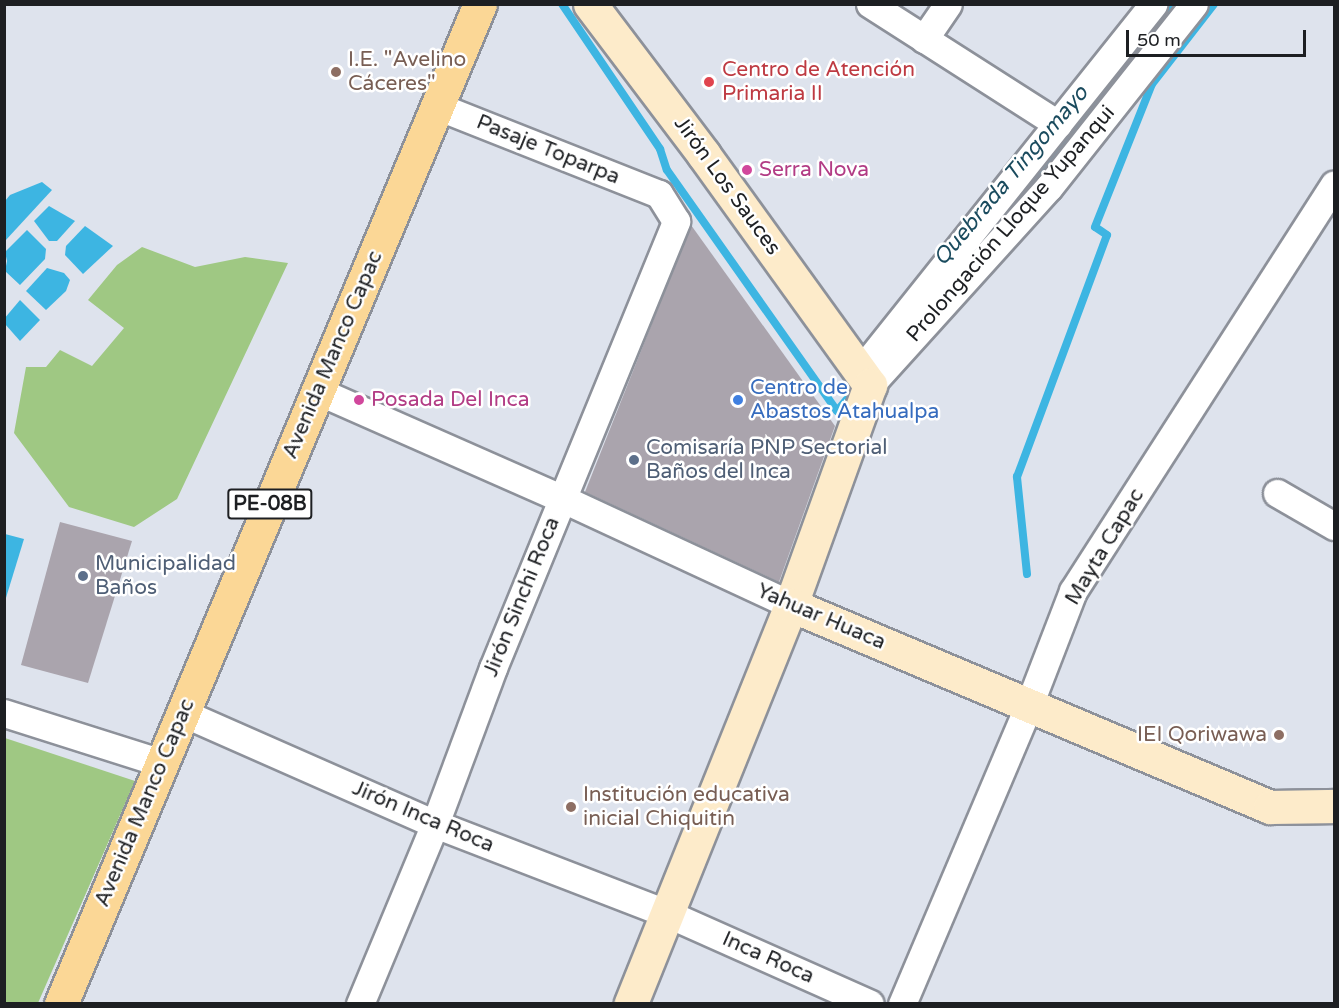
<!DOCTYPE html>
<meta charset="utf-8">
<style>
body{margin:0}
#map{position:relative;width:1339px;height:1008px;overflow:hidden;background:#dee3ed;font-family:"Varela Round",sans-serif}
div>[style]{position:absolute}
.green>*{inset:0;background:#9fc883}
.water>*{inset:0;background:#3db5e2}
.stream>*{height:8px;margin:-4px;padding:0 4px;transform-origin:4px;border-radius:4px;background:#3db5e2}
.building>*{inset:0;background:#aaa4ad}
.roads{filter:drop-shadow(2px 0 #8d919a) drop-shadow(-2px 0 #8d919a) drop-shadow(0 2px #8d919a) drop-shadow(0 -2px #8d919a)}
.street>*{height:27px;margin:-13.5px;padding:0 13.5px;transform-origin:13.5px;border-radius:13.5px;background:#fff}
.secondary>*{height:33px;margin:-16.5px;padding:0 16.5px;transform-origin:16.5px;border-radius:16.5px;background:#fdebca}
.primary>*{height:33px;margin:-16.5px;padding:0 16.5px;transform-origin:16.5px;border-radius:16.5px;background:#fbd796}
.dots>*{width:16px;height:16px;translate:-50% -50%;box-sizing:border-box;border:3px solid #fff;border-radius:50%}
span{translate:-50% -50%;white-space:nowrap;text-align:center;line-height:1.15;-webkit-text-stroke:5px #fff;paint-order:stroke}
.shield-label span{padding:2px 4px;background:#fff;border:2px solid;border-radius:4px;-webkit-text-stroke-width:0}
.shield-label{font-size:20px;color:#1d1f22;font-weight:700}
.education-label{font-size:21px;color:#785e54}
.left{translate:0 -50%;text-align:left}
.right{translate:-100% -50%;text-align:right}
.health-label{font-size:21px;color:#be3a42}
.street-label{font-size:21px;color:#1d1f22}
.hotel-label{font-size:21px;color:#b23c85}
.shop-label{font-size:21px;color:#366cbe}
.service-label{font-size:21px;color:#4e5e75}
.water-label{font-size:22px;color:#1a4b5e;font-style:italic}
.frame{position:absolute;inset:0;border:6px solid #1d1f22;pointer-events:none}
.scale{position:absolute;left:1126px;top:30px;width:180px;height:27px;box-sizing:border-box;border:3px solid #1d1f22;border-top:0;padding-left:8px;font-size:18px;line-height:21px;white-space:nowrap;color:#1d1f22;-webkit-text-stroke:4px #fff;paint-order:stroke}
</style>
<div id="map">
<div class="green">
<div style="clip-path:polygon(142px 247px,195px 267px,245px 257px,288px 263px,177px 499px,134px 527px,69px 507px,14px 433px,26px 367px,46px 367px,60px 350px,92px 366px,124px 328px,88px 300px,117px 265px)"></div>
<div style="clip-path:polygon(5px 738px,135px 781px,38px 1003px,5px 1003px)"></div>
</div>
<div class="water">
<div style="clip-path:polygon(42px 182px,52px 190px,5px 241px,5px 201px,10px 195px)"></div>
<div style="clip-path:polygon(49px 206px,75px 221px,57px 241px,49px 241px,34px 221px)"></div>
<div style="clip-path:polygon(85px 226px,113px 246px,83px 274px,65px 255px,66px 246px)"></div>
<div style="clip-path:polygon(27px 230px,46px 249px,45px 259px,20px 285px,5px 271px,7px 261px,5px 252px)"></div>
<div style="clip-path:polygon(47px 268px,64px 273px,70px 280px,66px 291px,46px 310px,26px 291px)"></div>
<div style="clip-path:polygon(20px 300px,40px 320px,20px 341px,5px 324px,4px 319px)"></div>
<div style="clip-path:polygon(5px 534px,24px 539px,5px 601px,4px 534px)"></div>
</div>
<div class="stream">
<div style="left:562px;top:4px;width:175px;rotate:55.9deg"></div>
<div style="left:660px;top:149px;width:22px;rotate:72deg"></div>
<div style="left:667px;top:170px;width:295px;rotate:54.8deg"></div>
<div style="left:837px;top:411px;width:26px;rotate:-50deg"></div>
<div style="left:995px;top:223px;width:141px;rotate:-49.9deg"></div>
<div style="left:1086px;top:115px;width:140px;rotate:-52.6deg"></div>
<div style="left:1027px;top:574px;width:98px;rotate:-95.9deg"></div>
<div style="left:1017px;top:477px;width:258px;rotate:-69.6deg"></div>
<div style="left:1107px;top:235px;width:14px;rotate:-146deg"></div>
<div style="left:1095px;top:227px;width:154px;rotate:-68.3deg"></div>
<div style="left:1152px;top:84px;width:101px;rotate:-52.2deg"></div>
</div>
<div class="building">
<div style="clip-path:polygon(691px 225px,835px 426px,779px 582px,585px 492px)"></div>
<div style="clip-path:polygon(60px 522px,132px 541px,88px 683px,21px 665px)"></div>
</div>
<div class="roads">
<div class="street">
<div style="left:870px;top:4px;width:223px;rotate:32.6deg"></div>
<div style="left:924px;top:39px;width:42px;rotate:-55.6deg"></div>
<div style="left:862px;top:369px;width:467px;rotate:-51.4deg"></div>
<div style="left:870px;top:385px;width:267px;rotate:-47.9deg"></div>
<div style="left:1049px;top:187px;width:233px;rotate:-51.6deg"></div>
<div style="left:318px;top:391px;width:268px;rotate:23.8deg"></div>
<div style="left:563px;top:499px;width:251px;rotate:24.9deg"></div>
<div style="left:1277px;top:493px;width:66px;rotate:30.1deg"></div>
<div style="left:4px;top:713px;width:166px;rotate:17.6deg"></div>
<div style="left:183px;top:713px;width:275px;rotate:23.8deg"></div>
<div style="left:435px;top:824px;width:248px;rotate:21.1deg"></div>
<div style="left:666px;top:913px;width:223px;rotate:24deg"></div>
<div style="left:360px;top:1004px;width:195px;rotate:-67.4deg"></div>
<div style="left:435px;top:824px;width:166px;rotate:-69.6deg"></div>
<div style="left:493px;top:668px;width:483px;rotate:-67.7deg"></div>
<div style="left:676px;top:221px;width:32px;rotate:-122deg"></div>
<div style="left:659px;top:194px;width:239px;rotate:-158.4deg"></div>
<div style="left:902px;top:1004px;width:325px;rotate:-67deg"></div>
<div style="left:1029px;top:705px;width:122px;rotate:-68.9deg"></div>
<div style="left:1073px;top:591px;width:483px;rotate:-57.3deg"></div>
</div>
<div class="secondary">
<div style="left:590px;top:4px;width:189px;rotate:52.9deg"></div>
<div style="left:704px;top:155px;width:284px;rotate:54.2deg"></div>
<div style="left:870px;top:385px;width:234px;rotate:109.8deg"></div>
<div style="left:791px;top:605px;width:430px;rotate:111.9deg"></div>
<div style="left:791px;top:605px;width:520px;rotate:22.87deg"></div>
<div style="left:1270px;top:807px;width:64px;rotate:-0.9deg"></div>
</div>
<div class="primary">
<div style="left:61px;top:1004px;width:1084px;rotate:-67.27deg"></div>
</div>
</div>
<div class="dots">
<div style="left:336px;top:72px;background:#8d6e63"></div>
<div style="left:709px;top:82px;background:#e0444e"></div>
<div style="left:747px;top:170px;background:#d1479c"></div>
<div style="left:359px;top:400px;background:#d1479c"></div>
<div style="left:738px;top:400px;background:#3f7fe0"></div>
<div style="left:634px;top:460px;background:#5c6f8a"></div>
<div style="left:83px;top:576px;background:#5c6f8a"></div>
<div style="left:1279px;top:735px;background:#8d6e63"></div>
<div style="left:571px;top:807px;background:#8d6e63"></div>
</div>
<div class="shield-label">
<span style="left:270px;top:504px">PE-08B</span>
</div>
<div class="education-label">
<span class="left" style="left:348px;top:72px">I.E. "Avelino<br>Cáceres"</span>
<span class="right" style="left:1267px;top:735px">IEI Qoriwawa</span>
<span class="left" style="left:583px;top:807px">Institución educativa<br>inicial Chiquitin</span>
</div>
<div class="health-label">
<span class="left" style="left:722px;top:82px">Centro de Atención<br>Primaria II</span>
</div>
<div class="street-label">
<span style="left:548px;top:150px;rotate:22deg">Pasaje Toparpa</span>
<span style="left:727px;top:186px;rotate:54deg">Jirón Los Sauces</span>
<span style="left:1011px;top:224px;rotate:-49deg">Prolongación Lloque Yupanqui</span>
<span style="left:333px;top:355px;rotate:-67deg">Avenida Manco Capac</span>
<span style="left:1105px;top:547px;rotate:-59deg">Mayta Capac</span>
<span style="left:522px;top:597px;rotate:-68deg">Jirón Sinchi Roca</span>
<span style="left:821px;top:617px;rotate:23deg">Yahuar Huaca</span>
<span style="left:145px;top:803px;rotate:-67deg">Avenida Manco Capac</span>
<span style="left:423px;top:817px;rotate:23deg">Jirón Inca Roca</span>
<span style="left:768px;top:958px;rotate:24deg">Inca Roca</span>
</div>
<div class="hotel-label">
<span class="left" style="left:759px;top:170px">Serra Nova</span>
<span class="left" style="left:371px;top:400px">Posada Del Inca</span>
</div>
<div class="shop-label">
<span class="left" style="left:750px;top:400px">Centro de<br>Abastos Atahualpa</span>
</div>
<div class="service-label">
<span class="left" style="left:646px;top:460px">Comisaría PNP Sectorial<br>Baños del Inca</span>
<span class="left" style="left:95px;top:576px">Municipalidad<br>Baños</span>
</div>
<div class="water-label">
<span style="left:1011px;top:176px;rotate:-50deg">Quebrada Tingomayo</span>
</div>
<div class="frame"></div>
<div class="scale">50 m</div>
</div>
